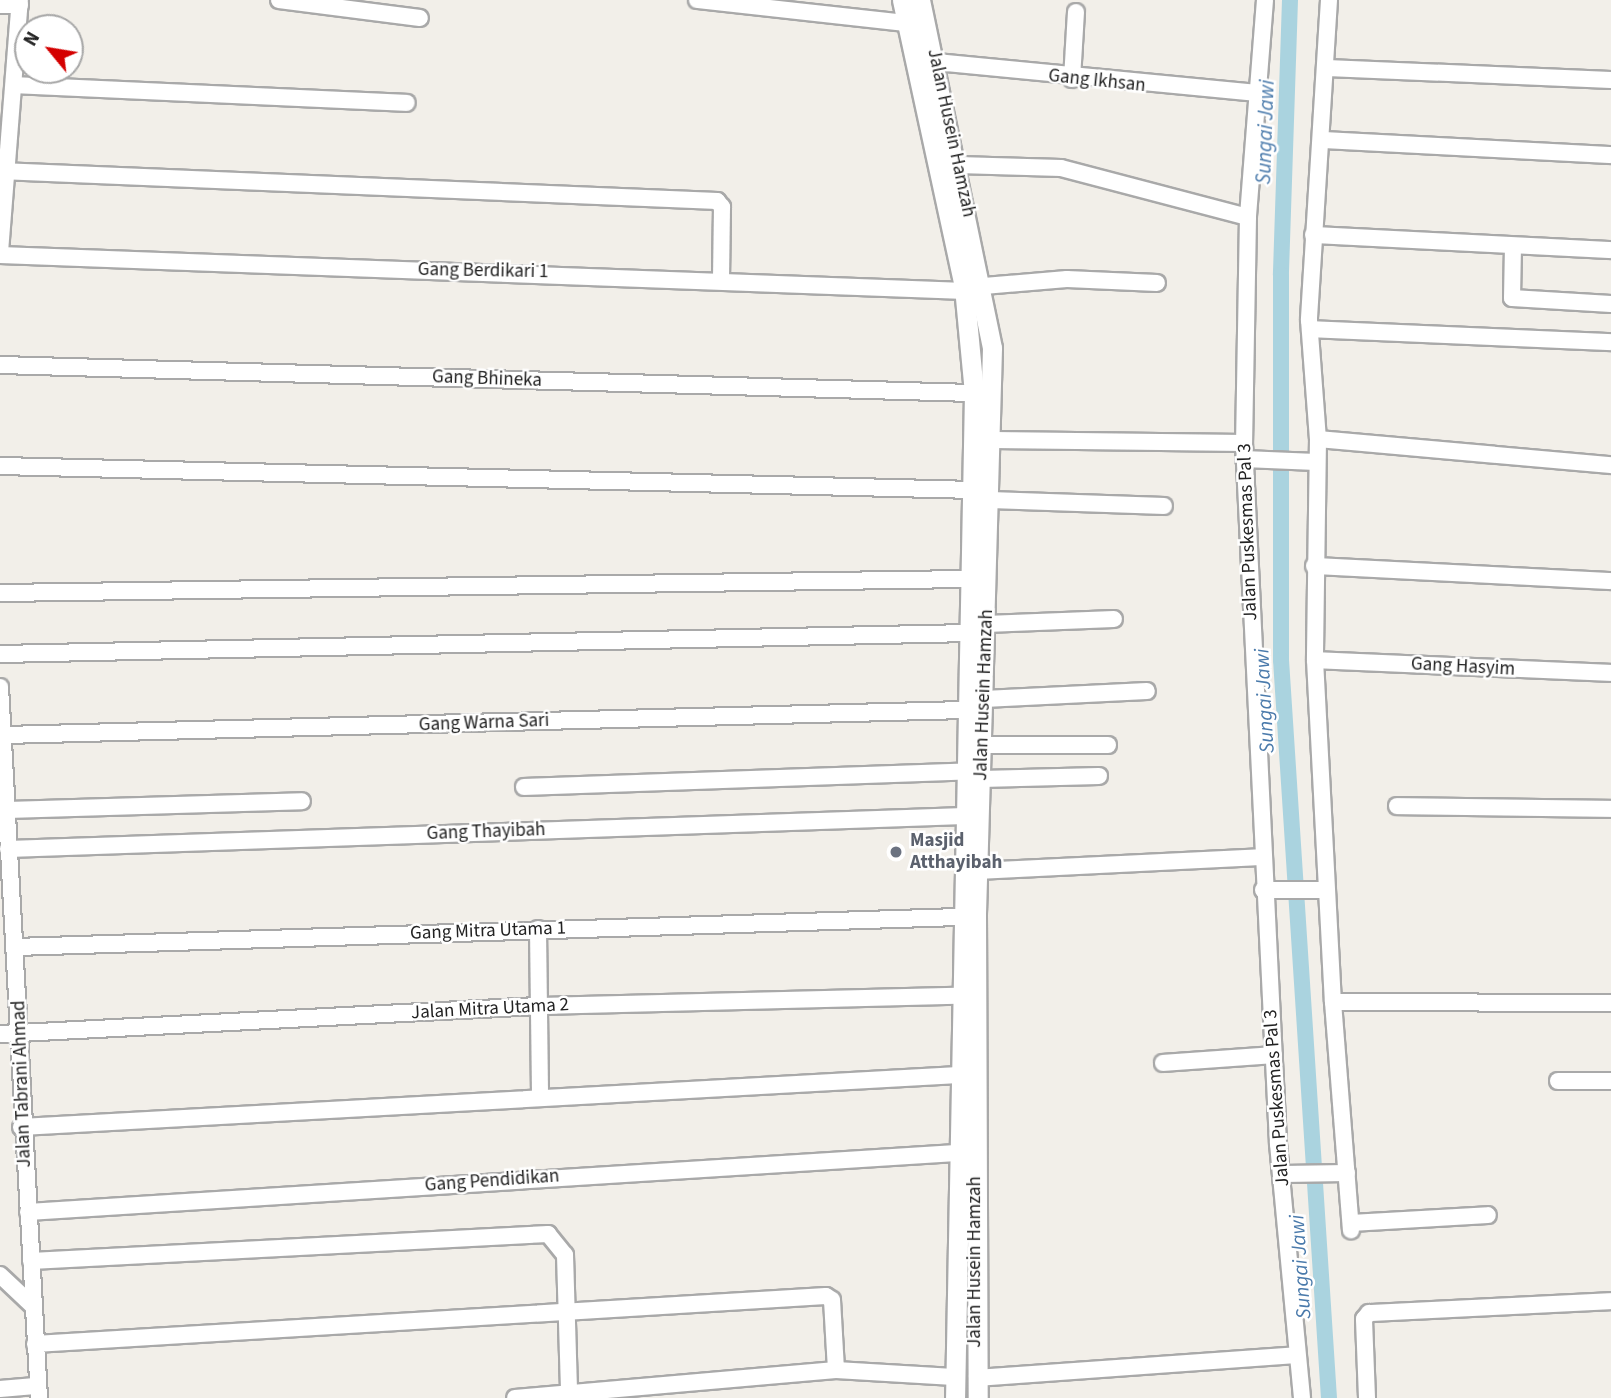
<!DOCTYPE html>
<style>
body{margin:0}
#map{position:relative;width:1611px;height:1398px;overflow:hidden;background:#f2efe9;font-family:"Source Sans 3",sans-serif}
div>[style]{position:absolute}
.canal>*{height:16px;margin:-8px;padding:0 8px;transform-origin:8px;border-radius:8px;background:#aad3df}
.roads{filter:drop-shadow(2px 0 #a9a9a9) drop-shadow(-2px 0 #a9a9a9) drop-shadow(0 2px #a9a9a9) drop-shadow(0 -2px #a9a9a9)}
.minor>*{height:16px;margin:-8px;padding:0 8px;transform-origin:8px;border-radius:8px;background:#fff}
.tertiary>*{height:19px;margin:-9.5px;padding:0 9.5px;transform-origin:9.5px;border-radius:9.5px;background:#fff}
.dots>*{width:19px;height:19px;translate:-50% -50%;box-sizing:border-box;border:4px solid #fff;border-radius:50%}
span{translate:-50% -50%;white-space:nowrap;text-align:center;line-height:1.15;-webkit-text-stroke:5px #fff;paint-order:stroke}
.street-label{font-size:19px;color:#222}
.worship-label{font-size:19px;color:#5b616d;font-weight:700}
.left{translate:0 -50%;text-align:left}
.water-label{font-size:21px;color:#4a7aab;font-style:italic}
.north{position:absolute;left:14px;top:14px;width:70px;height:70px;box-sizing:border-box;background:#fff;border:2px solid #a7a7a7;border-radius:50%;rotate:300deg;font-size:19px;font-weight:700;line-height:28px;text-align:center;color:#222}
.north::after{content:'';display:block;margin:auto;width:24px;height:32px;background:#d40000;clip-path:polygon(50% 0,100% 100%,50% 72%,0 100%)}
</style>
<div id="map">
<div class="canal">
<div style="left:1290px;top:0;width:275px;rotate:91.9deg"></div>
<div style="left:1281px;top:275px;width:385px;rotate:90deg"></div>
<div style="left:1281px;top:660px;width:740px;rotate:86.28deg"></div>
</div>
<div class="roads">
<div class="minor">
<div style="left:279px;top:0;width:142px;rotate:7.3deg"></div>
<div style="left:697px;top:0;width:211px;rotate:6.3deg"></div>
<div style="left:1265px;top:0;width:218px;rotate:94.5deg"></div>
<div style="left:1248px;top:217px;width:226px;rotate:91deg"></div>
<div style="left:1244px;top:443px;width:702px;rotate:87.22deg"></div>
<div style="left:1278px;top:1144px;width:255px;rotate:84.6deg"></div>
<div style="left:1329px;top:0;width:321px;rotate:93.6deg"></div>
<div style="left:1309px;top:320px;width:119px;rotate:85.7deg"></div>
<div style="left:1318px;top:439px;width:221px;rotate:90.8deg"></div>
<div style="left:1315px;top:660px;width:342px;rotate:87deg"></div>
<div style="left:1333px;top:1002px;width:278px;rotate:0.2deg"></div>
<div style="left:0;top:5px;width:20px"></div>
<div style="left:936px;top:62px;width:323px;rotate:5.5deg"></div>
<div style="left:1327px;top:68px;width:284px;rotate:2.4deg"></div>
<div style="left:1072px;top:79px;width:67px;rotate:-86.6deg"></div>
<div style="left:15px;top:85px;width:392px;rotate:2.6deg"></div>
<div style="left:1322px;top:140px;width:289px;rotate:3deg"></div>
<div style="left:958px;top:165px;width:103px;rotate:1.7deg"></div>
<div style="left:1061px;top:168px;width:193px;rotate:14.7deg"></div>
<div style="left:0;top:171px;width:718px;rotate:2.4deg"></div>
<div style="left:717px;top:201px;width:8px;rotate:50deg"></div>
<div style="left:722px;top:207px;width:70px;rotate:90.8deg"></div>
<div style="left:1313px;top:235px;width:298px;rotate:2.9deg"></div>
<div style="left:1513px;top:246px;width:52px;rotate:91.1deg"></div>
<div style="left:1512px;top:298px;width:99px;rotate:3.5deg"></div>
<div style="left:0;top:252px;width:253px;rotate:-85.5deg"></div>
<div style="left:0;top:255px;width:966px;rotate:2.14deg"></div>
<div style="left:984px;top:286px;width:83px;rotate:-4.8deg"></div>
<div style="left:1067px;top:279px;width:90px;rotate:2.5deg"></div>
<div style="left:1310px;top:329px;width:301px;rotate:2.5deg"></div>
<div style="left:0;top:365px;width:974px;rotate:1.65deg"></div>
<div style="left:1318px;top:439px;width:294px;rotate:5.1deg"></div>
<div style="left:993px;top:440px;width:251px;rotate:0.7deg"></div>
<div style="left:1244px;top:459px;width:72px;rotate:2.4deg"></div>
<div style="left:0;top:466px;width:972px;rotate:1.41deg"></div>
<div style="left:991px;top:500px;width:173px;rotate:2deg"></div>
<div style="left:1314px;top:566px;width:297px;rotate:2.9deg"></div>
<div style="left:0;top:593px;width:968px;rotate:-0.83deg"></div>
<div style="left:986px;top:624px;width:128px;rotate:-2.2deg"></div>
<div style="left:0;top:654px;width:967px;rotate:-1.24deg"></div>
<div style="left:1315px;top:660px;width:296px;rotate:2.5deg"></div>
<div style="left:0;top:687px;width:712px;rotate:86.86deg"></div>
<div style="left:984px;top:699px;width:163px;rotate:-2.8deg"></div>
<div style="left:4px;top:735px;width:959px;rotate:-1.49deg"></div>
<div style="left:971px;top:745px;width:137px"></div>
<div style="left:981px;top:779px;width:118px;rotate:-1.5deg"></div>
<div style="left:524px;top:787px;width:440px;rotate:-2deg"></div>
<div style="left:1397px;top:806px;width:214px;rotate:0.8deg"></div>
<div style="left:7px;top:810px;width:295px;rotate:-1.7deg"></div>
<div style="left:8px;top:849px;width:957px;rotate:-1.98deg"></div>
<div style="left:977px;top:871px;width:284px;rotate:-2.8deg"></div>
<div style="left:1263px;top:890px;width:62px"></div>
<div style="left:538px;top:929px;width:168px;rotate:89.3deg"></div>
<div style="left:15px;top:947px;width:946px;rotate:-1.82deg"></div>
<div style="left:1333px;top:1002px;width:229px;rotate:85.5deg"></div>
<div style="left:0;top:1034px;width:539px;rotate:-2.98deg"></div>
<div style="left:538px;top:1006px;width:421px;rotate:-1.4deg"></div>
<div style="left:1163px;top:1063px;width:111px;rotate:-4.1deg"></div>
<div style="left:1558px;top:1081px;width:53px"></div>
<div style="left:21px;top:1127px;width:939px;rotate:-3.17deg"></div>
<div style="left:1283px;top:1174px;width:64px;rotate:-0.9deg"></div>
<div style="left:28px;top:1212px;width:930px;rotate:-3.64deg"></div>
<div style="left:1351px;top:1223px;width:137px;rotate:-3.3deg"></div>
<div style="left:31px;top:1261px;width:518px;rotate:-2.99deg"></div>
<div style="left:548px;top:1234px;width:27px;rotate:51deg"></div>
<div style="left:565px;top:1255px;width:138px;rotate:88.3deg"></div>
<div style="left:0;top:1275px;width:45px;rotate:43.2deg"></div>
<div style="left:35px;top:1344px;width:792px;rotate:-3.47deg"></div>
<div style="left:826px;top:1296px;width:7px;rotate:34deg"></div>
<div style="left:832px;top:1300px;width:70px;rotate:86.7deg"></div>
<div style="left:977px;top:1378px;width:319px;rotate:-4.1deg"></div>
<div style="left:0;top:1389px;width:38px;rotate:-5deg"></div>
<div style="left:515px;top:1398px;width:322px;rotate:-5deg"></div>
<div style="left:836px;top:1370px;width:118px;rotate:3.4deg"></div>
<div style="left:1367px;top:1398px;width:79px;rotate:-92.2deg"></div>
<div style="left:1364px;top:1319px;width:8px;rotate:-50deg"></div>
<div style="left:1369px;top:1313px;width:242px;rotate:-2.8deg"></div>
</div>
<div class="tertiary">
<div style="left:902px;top:0;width:294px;rotate:77.8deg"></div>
<div style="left:964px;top:287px;width:106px;rotate:84.6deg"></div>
<div style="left:974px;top:393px;width:1005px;rotate:91.08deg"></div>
<div style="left:920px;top:0;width:355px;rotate:78.3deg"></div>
<div style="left:992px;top:348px;width:566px;rotate:91.62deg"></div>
<div style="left:976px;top:914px;width:484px;rotate:89.8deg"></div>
</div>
</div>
<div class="dots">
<div style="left:896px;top:852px;background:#6b7280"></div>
</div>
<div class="street-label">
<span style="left:1097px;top:81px;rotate:6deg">Gang Ikhsan</span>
<span style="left:951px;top:133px;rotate:78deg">Jalan Husein Hamzah</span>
<span style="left:483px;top:271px;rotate:1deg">Gang Berdikari 1</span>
<span style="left:487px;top:379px;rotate:2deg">Gang Bhineka</span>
<span style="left:1248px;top:532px;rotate:-92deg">Jalan Puskesmas Pal 3</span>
<span style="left:1463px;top:667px;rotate:3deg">Gang Hasyim</span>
<span style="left:984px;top:695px;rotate:-88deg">Jalan Husein Hamzah</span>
<span style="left:484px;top:723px;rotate:-2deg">Gang Warna Sari</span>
<span style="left:486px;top:832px;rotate:-2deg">Gang Thayibah</span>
<span style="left:488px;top:931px;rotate:-2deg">Gang Mitra Utama 1</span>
<span style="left:490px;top:1009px;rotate:-3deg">Jalan Mitra Utama 2</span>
<span style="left:22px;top:1084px;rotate:-92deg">Jalan Tabrani Ahmad</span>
<span style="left:1277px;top:1098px;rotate:-94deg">Jalan Puskesmas Pal 3</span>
<span style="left:492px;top:1181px;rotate:-4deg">Gang Pendidikan</span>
<span style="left:975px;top:1262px;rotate:-90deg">Jalan Husein Hamzah</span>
</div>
<div class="worship-label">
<span class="left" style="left:910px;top:852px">Masjid<br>Atthayibah</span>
</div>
<div class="water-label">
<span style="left:1265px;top:132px;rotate:-88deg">Sungai Jawi</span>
<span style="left:1264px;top:701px;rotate:-93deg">Sungai Jawi</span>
<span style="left:1300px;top:1267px;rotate:-94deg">Sungai Jawi</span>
</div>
<div class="north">N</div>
</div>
